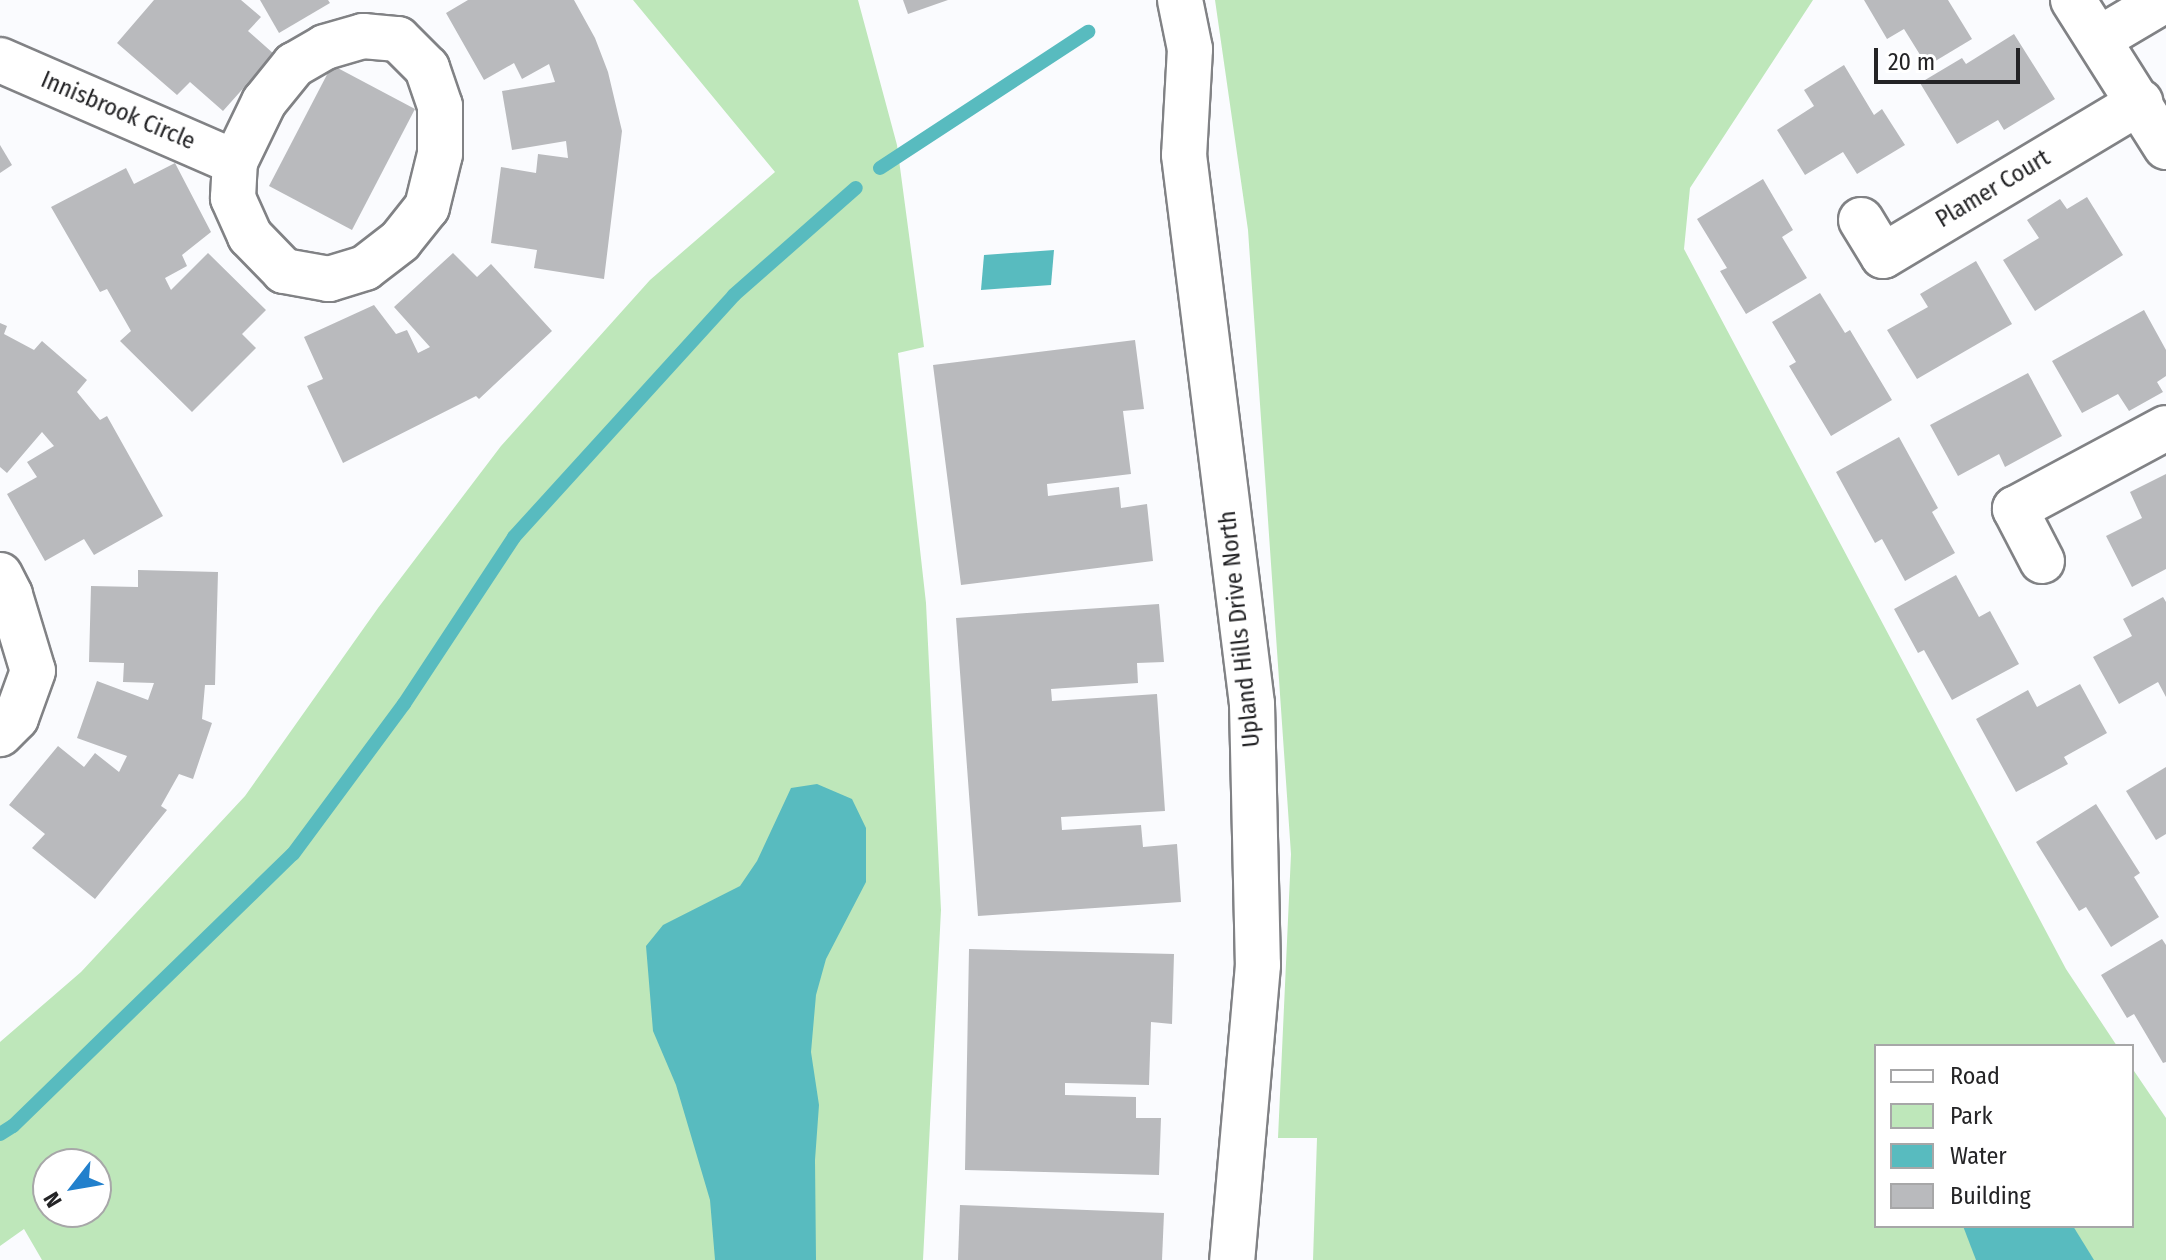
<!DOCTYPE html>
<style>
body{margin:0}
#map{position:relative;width:2166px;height:1260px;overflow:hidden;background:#fafbfe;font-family:"Fira Sans Condensed",sans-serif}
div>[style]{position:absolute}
.green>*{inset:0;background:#bee7ba}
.water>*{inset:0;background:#58bbbf}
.stream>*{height:14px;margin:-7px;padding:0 7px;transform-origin:7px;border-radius:7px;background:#58bbbf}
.building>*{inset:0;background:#b9babd}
.roads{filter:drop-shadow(2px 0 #818285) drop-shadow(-2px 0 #818285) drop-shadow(0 2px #818285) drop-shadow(0 -2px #818285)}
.minor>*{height:44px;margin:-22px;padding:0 22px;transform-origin:22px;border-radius:22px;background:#fff}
span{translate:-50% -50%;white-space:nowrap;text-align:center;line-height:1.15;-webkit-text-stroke:7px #fff;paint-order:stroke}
.street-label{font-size:24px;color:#242426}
.legend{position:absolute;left:1874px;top:1044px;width:260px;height:184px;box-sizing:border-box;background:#fff;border:2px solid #a7a7a8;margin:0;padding:10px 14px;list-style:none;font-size:24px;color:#242426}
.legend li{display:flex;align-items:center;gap:16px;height:40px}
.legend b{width:40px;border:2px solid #a7a7a8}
.north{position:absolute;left:32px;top:1148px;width:80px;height:80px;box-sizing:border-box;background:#fff;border:2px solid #a7a7a8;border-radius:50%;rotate:239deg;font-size:22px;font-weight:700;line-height:32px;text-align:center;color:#242426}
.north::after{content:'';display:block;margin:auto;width:28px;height:36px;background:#2280cc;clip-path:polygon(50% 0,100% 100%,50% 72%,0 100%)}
.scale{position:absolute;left:1874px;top:48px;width:146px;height:36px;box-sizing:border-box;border:4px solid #242426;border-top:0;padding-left:10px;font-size:24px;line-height:28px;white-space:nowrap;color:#242426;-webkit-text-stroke:6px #fff;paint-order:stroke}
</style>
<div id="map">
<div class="green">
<div style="clip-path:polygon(evenodd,633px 0,858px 0,897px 145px,924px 347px,898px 353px,926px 603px,941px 910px,923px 1260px,42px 1260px,24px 1229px,0 1246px,0 1042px,81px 972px,245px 796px,378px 608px,501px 446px,650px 280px,775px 172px,633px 0,48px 1164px,96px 1164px,96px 1212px,48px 1212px,48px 1164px)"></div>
<div style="clip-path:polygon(1215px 0,1813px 0,1690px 188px,1684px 249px,2066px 969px,2117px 1046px,1876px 1046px,1876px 1226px,2132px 1226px,2132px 1068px,2166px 1118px,2166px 1260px,1313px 1260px,1317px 1138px,1278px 1138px,1291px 854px,1248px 230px)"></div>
</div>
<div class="water">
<div style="clip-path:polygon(1054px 250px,1051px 285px,981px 290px,984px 255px)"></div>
<div style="clip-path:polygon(817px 784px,852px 799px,866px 828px,866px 882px,826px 959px,816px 995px,811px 1052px,819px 1105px,815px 1160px,816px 1260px,715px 1260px,710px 1200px,676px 1085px,653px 1031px,646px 946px,663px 925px,740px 886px,757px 861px,791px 788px)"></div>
<div style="clip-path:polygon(1963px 1226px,2073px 1226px,2094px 1260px,1976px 1260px)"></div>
</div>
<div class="stream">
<div style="left:880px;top:168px;width:249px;rotate:-33.2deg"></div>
<div style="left:0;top:1134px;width:15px;rotate:-32deg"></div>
<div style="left:13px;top:1126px;width:390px;rotate:-44.2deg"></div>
<div style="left:293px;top:854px;width:187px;rotate:-53.5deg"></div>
<div style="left:404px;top:704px;width:200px;rotate:-56.6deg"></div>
<div style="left:514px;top:537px;width:327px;rotate:-47.7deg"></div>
<div style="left:734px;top:295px;width:162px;rotate:-41.3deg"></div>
</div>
<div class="building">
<div style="clip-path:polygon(154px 0,241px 0,261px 17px,248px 31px,274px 54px,223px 111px,190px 82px,177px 95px,117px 43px)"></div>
<div style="clip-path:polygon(260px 0,328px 0,330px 3px,279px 33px)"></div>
<div style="clip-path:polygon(468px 0,574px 0,595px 38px,608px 72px,622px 131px,604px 279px,534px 268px,537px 250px,491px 243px,501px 167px,536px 173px,538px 154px,568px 158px,566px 141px,512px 150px,502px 91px,555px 82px,549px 64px,522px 79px,514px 63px,484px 80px,446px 13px)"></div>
<div style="clip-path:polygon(903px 0,948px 0,908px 14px)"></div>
<div style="clip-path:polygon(1864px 0,1948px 0,1972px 39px,1927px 66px,1904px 29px,1887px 39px)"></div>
<div style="clip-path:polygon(2014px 34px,2055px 99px,2004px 130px,1998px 120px,1957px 144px,1920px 83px,1962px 58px,1966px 64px)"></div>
<div style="clip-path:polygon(332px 65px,415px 109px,352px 230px,269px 186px)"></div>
<div style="clip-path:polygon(1844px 65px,1874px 115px,1882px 109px,1905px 145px,1857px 174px,1843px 152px,1805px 175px,1777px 130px,1814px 106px,1804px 90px)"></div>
<div style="clip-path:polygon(0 145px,12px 165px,0 173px)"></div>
<div style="clip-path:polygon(175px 163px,211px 232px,182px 255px,187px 266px,165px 278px,171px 290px,208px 253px,266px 310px,242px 334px,256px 348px,192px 412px,120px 341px,131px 331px,107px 289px,100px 292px,51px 207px,126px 168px,134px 184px)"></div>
<div style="clip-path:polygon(1763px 179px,1793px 230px,1782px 237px,1807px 278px,1746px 314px,1720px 271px,1727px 268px,1697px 219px)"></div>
<div style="clip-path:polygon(2087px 197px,2123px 255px,2035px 311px,2003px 260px,2039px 238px,2027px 220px,2060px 199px,2067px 209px)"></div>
<div style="clip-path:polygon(453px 253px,477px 277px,491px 264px,552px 331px,479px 399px,476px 396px,343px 463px,307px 386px,323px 379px,304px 337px,374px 305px,396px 334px,407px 330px,418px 353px,430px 347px,394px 307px)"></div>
<div style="clip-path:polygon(1976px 261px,2012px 324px,1917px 379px,1887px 330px,1928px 307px,1920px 294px)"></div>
<div style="clip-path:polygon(1820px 293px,1845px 333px,1850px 330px,1892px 400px,1831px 436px,1789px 366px,1796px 362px,1772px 322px)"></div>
<div style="clip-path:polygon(2144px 310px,2166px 350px,2166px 376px,2157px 382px,2163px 392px,2129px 411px,2118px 394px,2082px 413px,2052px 361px)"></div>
<div style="clip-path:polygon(0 323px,7px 326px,4px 334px,34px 350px,42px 341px,87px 380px,77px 392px,100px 420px,107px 416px,163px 516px,94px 555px,84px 539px,45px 561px,7px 494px,37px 477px,27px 462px,54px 446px,42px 432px,7px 473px,0 467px)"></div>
<div style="clip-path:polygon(1135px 340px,1144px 409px,1123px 411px,1131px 474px,1047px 484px,1048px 496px,1119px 487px,1121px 508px,1147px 504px,1153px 561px,961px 585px,933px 365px)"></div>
<div style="clip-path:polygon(2028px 373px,2062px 436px,2005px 467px,1999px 454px,1958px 476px,1930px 425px)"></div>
<div style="clip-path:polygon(1899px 437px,1938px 508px,1932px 512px,1955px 553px,1905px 581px,1882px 539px,1875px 543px,1836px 472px)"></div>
<div style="clip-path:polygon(2166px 474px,2166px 569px,2132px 587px,2106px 536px,2142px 518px,2130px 492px)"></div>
<div style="clip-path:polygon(138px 570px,218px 572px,215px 685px,205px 685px,202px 719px,212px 723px,193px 779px,179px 774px,161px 806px,167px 810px,95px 899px,32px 848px,45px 834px,9px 805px,58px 746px,84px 767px,95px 753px,119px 772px,127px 756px,77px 738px,97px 681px,148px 700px,154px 683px,123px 682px,124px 663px,89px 662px,91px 586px,138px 587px)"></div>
<div style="clip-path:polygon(1956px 575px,1979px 617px,1990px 611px,2019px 664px,1952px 700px,1924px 650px,1918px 653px,1894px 609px)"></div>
<div style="clip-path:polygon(2163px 597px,2166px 602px,2166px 697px,2158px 682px,2119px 704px,2093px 657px,2132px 636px,2123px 619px)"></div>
<div style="clip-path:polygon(1159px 604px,1164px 662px,1137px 663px,1138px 683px,1051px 689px,1052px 701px,1157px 694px,1165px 811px,1061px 817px,1062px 830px,1141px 825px,1143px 847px,1177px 844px,1181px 902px,978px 916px,956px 618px)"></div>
<div style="clip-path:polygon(2080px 684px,2107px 733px,2064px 757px,2068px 764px,2016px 792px,1976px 719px,2028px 690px,2037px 707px)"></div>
<div style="clip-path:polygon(2166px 767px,2166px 834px,2156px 840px,2126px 791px)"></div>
<div style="clip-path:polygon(2096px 804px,2140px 873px,2134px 877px,2159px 917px,2111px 947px,2086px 907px,2079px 911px,2036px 842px)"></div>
<div style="clip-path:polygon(2162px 939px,2166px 945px,2166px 1062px,2163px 1063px,2134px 1014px,2127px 1018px,2101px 975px)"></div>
<div style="clip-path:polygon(969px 949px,1174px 954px,1172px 1024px,1151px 1022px,1149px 1085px,1065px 1083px,1065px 1095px,1136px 1097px,1136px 1118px,1161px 1118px,1159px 1175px,965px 1170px)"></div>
<div style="clip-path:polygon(960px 1205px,1164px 1213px,1162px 1260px,958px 1260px)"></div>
</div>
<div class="roads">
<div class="minor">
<div style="left:1180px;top:0;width:50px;rotate:78.5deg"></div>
<div style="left:1190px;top:49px;width:106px;rotate:93.2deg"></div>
<div style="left:1184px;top:155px;width:553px;rotate:82.94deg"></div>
<div style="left:1252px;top:704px;width:261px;rotate:88.7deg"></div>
<div style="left:1258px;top:965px;width:296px;rotate:95deg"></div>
<div style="left:2073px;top:0;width:174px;rotate:57.7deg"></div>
<div style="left:363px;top:36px;width:35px;rotate:5deg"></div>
<div style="left:398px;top:39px;width:41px;rotate:45deg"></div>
<div style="left:427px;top:68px;width:40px;rotate:71.1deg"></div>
<div style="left:440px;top:106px;width:48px;rotate:90deg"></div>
<div style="left:440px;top:154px;width:55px;rotate:103.8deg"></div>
<div style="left:427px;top:207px;width:43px;rotate:128.5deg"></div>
<div style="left:400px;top:241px;width:44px;rotate:142.4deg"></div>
<div style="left:365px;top:268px;width:38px;rotate:163deg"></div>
<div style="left:329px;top:279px;width:46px;rotate:-169.9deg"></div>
<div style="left:284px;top:271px;width:49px;rotate:-134.2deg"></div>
<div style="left:250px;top:236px;width:42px;rotate:-114.1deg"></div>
<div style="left:233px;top:198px;width:36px;rotate:-87deg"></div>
<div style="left:235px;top:162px;width:67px;rotate:-64.2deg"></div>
<div style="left:264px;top:102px;width:48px;rotate:-51deg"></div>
<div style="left:294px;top:65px;width:36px;rotate:-30deg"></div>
<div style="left:325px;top:47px;width:40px;rotate:-16deg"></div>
<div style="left:2099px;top:39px;width:77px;rotate:-30.6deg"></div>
<div style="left:0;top:60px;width:256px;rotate:23.5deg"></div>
<div style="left:1861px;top:220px;width:42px;rotate:58.6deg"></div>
<div style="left:1883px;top:256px;width:300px;rotate:-30.9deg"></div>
<div style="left:2042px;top:561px;width:59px;rotate:-117.4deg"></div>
<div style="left:2015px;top:509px;width:171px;rotate:-28.2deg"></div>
<div style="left:0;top:575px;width:22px;rotate:63deg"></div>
<div style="left:10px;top:595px;width:79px;rotate:73.2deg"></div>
<div style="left:33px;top:671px;width:50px;rotate:109.9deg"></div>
<div style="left:16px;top:718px;width:23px;rotate:135deg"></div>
</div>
</div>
<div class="street-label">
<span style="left:118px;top:111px;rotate:23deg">Innisbrook Circle</span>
<span style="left:1993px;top:189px;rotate:-31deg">Plamer Court</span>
<span style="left:1240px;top:629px;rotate:-96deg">Upland Hills Drive North</span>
</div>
<ul class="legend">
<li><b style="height:10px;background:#fff"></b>Road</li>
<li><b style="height:22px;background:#bee7ba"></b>Park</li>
<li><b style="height:22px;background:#58bbbf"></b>Water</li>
<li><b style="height:22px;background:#b9babd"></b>Building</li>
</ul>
<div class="north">N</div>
<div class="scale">20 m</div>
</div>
